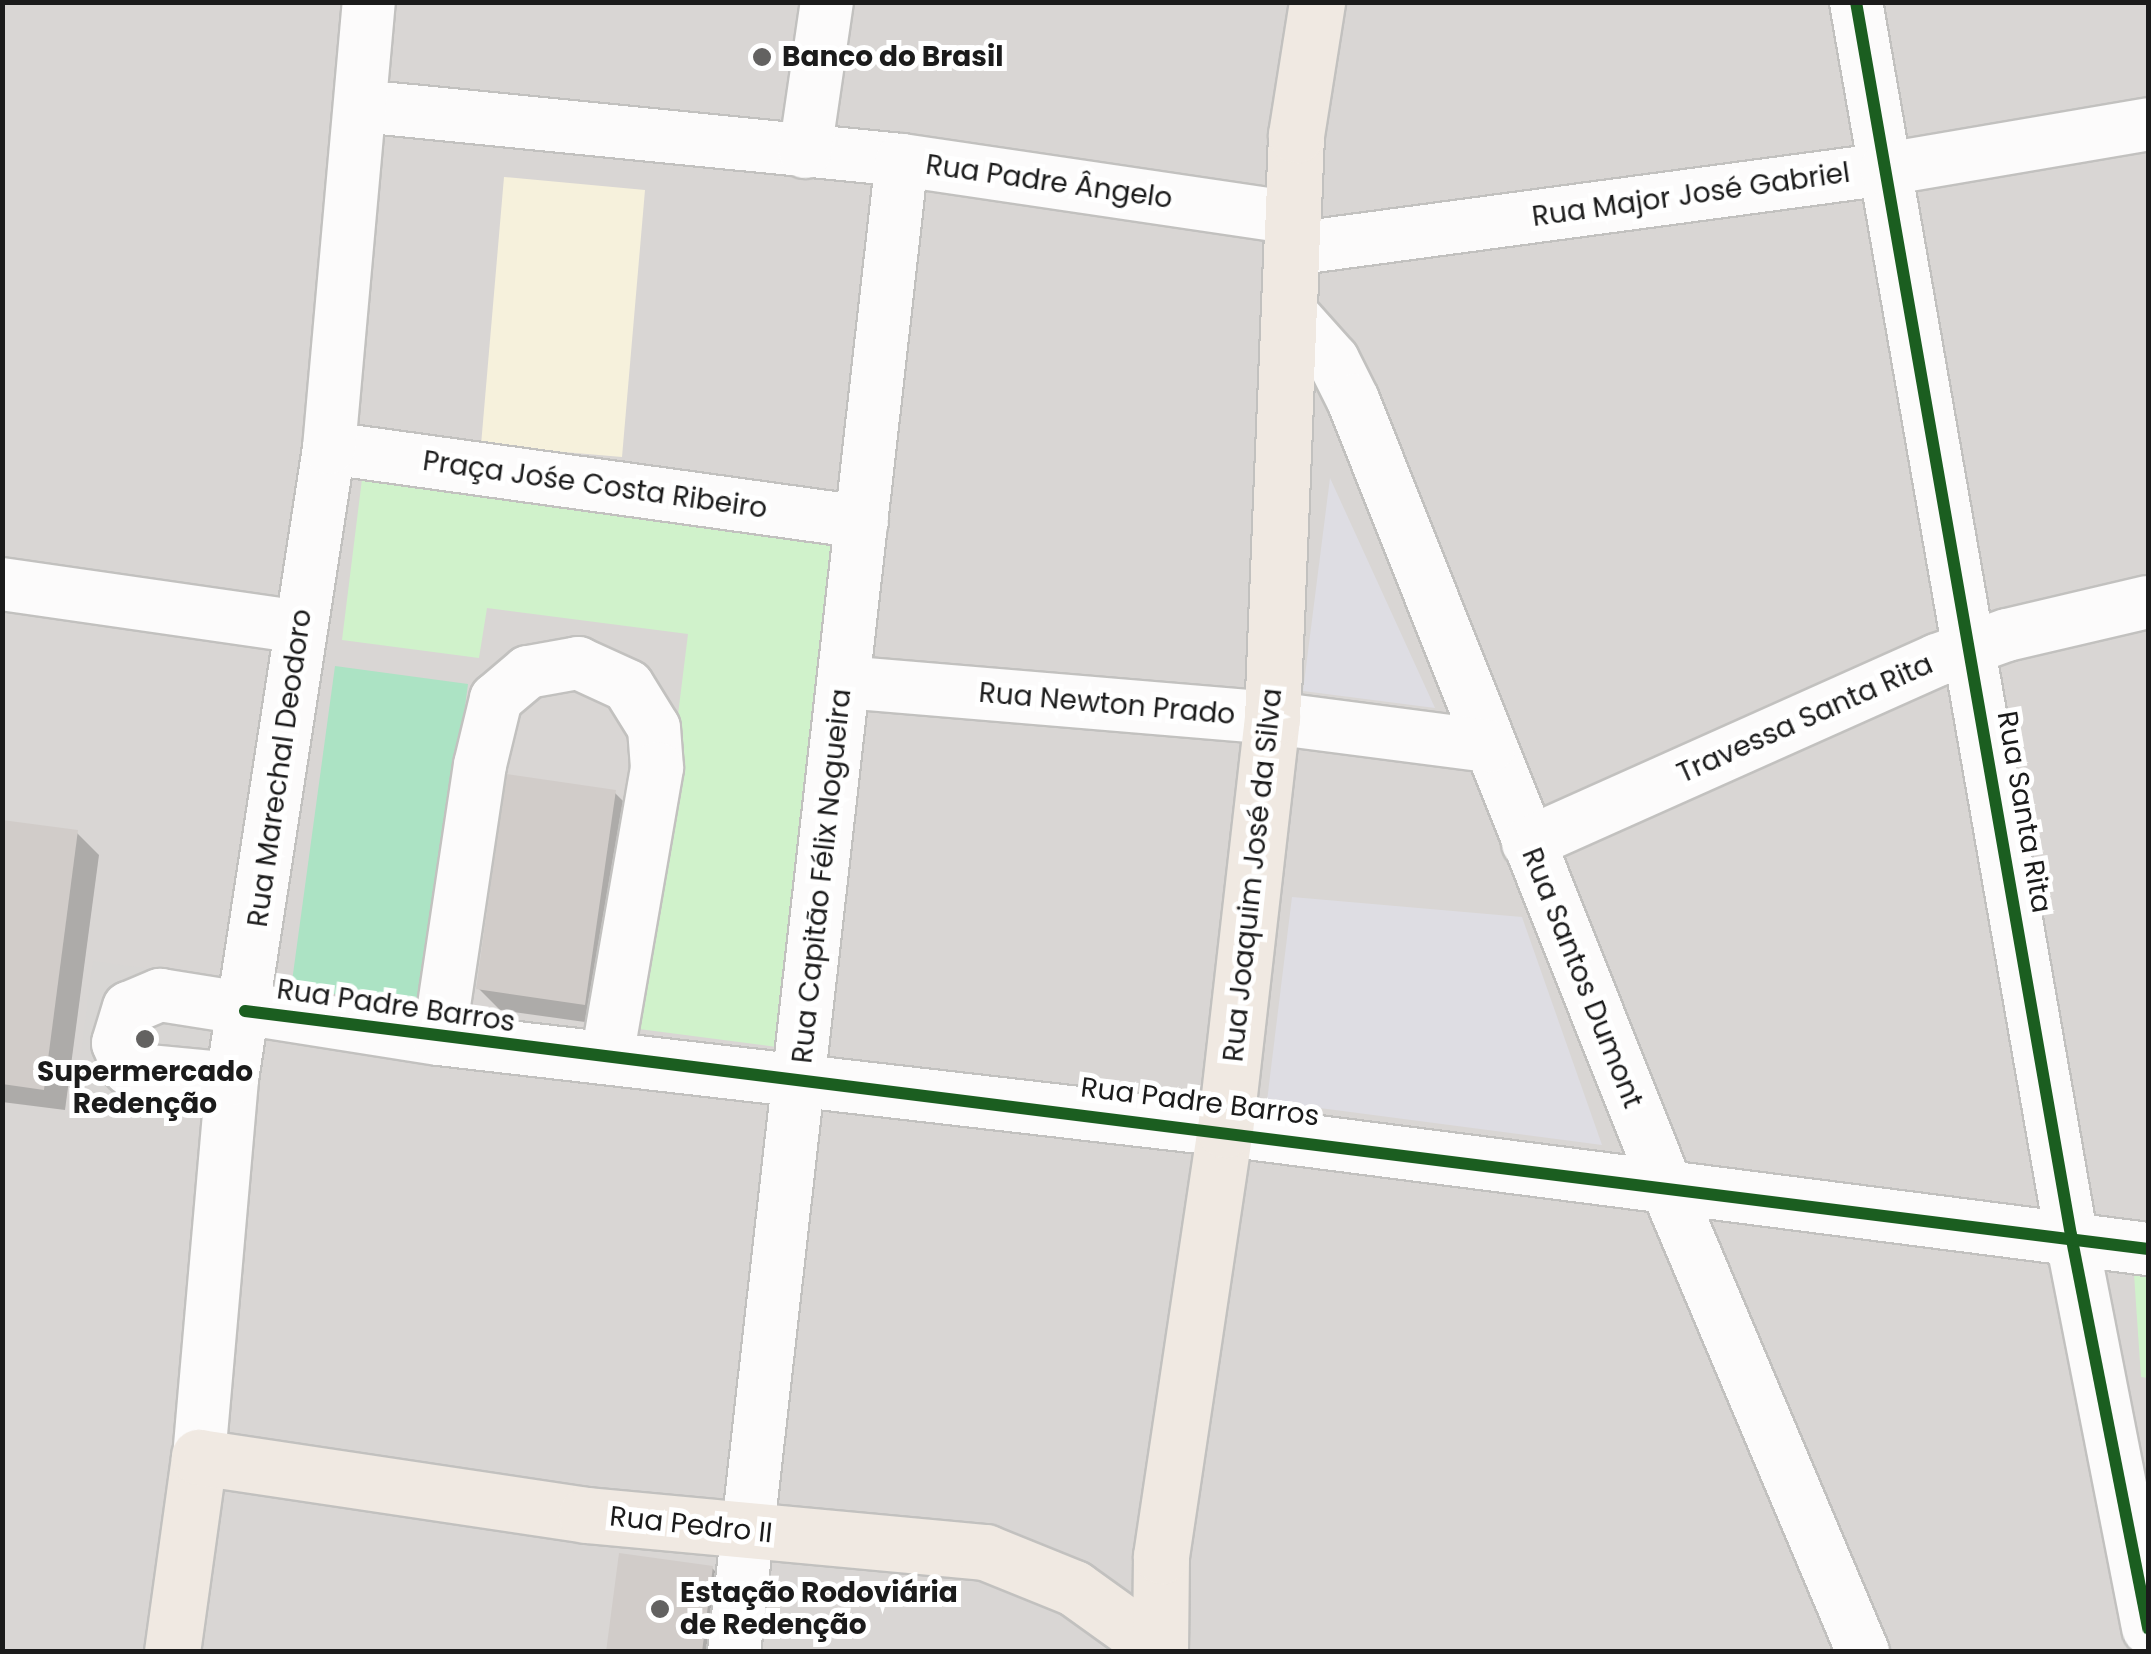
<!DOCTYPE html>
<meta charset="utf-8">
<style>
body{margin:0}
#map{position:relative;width:2151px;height:1654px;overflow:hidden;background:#eae6e2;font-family:Poppins,sans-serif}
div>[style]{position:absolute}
.residential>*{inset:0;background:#d9d6d4}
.education>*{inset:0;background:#f6f1dc}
.religious>*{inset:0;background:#d8d6d4}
.park>*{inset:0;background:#d0f2cb}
.pitch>*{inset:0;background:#ace3c4}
.plaza>*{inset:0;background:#dedde3}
.shadow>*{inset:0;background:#0003}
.building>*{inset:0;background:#d1ccc9}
.roads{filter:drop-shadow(2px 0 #c2c1bf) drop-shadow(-2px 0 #c2c1bf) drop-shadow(0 2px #c2c1bf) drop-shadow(0 -2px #c2c1bf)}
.minor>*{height:52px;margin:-26px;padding:0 26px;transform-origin:26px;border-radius:26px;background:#fcfbfb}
.major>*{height:55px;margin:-27.5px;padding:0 27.5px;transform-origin:27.5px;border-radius:27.5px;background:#f0e9e2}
.cycleway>*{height:12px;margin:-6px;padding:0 6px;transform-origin:6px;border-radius:6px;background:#1b5e20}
.dots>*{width:28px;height:28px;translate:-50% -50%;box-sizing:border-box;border:5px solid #fff;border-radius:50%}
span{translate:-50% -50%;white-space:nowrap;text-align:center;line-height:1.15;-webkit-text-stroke:10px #fff;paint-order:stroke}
.poi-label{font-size:28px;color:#1b1b1b;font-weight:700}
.left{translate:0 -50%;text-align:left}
.street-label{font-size:28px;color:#1b1b1b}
.frame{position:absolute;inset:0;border:5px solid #1b1b1b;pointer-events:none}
</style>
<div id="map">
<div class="residential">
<div style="clip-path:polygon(3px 3px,2148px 3px,2148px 1651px,3px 1652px)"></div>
</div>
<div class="education">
<div style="clip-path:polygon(504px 177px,645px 190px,622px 457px,481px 445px)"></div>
</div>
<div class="religious">
<div style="clip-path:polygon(93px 961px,216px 978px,198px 1116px,75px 1100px)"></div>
</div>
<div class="park">
<div style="clip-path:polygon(362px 479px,841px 542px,777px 1047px,639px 1029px,688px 634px,487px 608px,479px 658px,342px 640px)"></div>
<div style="clip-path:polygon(2134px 1274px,2148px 1276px,2148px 1378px,2141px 1377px)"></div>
</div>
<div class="pitch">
<div style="clip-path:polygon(335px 666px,468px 684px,424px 1015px,290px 996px)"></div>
</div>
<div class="plaza">
<div style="clip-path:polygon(1330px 478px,1435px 708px,1303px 691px)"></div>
<div style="clip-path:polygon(1292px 897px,1522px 917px,1602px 1145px,1267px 1101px)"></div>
</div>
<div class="shadow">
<div style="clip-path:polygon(614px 792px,636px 814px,606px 1025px,500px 1010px,478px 988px)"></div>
<div style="clip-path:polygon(2px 823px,77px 833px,99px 855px,65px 1110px,2px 1102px)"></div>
<div style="clip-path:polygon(712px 1568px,734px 1590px,726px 1652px,609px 1652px)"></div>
</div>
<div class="building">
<div style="clip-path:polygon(506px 774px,616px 790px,585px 1005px,476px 989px)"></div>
<div style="clip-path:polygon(2px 820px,78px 830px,44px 1090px,2px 1084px)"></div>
<div style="clip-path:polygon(619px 1553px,713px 1566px,702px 1652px,606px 1652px)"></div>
</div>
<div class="roads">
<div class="minor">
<div style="left:1856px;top:2px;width:1252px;rotate:80.11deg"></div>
<div style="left:2071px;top:1235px;width:401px;rotate:78.9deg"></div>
<div style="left:361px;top:106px;width:544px;rotate:5.7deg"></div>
<div style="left:902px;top:160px;width:395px;rotate:8.4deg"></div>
<div style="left:805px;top:152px;width:152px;rotate:-81.7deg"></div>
<div style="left:1292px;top:249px;width:599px;rotate:-7.67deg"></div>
<div style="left:1886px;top:169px;width:266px;rotate:-9.7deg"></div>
<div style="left:1291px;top:313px;width:63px;rotate:48.2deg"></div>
<div style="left:1333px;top:360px;width:45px;rotate:63.4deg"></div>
<div style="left:1353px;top:400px;width:848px;rotate:68.27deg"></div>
<div style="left:1667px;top:1188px;width:504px;rotate:67.1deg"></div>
<div style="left:329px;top:448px;width:538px;rotate:7.9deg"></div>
<div style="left:2px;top:584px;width:302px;rotate:8.2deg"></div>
<div style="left:844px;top:682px;width:430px;rotate:4.8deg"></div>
<div style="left:1272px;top:718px;width:219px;rotate:7.4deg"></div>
<div style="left:1528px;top:843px;width:448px;rotate:-24.1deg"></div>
<div style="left:1937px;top:660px;width:74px;rotate:-19.7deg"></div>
<div style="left:2007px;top:635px;width:145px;rotate:-13.2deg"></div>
<div style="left:439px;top:1039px;width:277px;rotate:-81.5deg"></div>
<div style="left:480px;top:765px;width:68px;rotate:-76.4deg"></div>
<div style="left:496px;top:699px;width:42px;rotate:-40.2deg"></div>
<div style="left:528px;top:672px;width:51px;rotate:-10.2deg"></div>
<div style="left:578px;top:663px;width:55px;rotate:24.7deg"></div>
<div style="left:628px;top:686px;width:49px;rotate:58.2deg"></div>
<div style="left:654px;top:728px;width:40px;rotate:85.7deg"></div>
<div style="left:657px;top:768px;width:294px;rotate:99.8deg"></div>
<div style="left:232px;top:1079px;width:103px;rotate:-174.5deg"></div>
<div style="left:129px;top:1069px;width:28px;rotate:-113deg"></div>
<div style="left:118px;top:1043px;width:37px;rotate:-73deg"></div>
<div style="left:129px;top:1008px;width:34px;rotate:-23deg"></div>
<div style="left:160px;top:995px;width:282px;rotate:9deg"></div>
<div style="left:439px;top:1039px;width:791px;rotate:6.6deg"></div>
<div style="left:1225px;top:1130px;width:931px;rotate:7.35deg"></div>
<div style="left:199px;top:1457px;width:379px;rotate:-85deg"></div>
<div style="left:232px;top:1079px;width:638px;rotate:-81.26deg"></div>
<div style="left:329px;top:448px;width:448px;rotate:-84.9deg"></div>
<div style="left:734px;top:1652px;width:1501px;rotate:-83.58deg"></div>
</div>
<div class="major">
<div style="left:172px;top:1652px;width:197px;rotate:-82.1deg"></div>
<div style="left:199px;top:1457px;width:391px;rotate:8.5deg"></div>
<div style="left:586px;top:1515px;width:401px;rotate:5.3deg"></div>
<div style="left:985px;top:1552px;width:96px;rotate:22deg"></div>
<div style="left:1074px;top:1588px;width:105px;rotate:35.7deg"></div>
<div style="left:1160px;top:1652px;width:96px;rotate:-89.4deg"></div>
<div style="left:1161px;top:1556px;width:431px;rotate:-81.5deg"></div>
<div style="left:1225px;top:1130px;width:415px;rotate:-83.5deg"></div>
<div style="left:1272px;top:718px;width:583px;rotate:-87.64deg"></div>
<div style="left:1296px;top:135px;width:135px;rotate:-81deg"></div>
</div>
</div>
<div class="cycleway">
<div style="left:1856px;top:2px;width:1252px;rotate:80.11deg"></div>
<div style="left:2071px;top:1235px;width:401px;rotate:78.9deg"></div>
<div style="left:245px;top:1011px;width:1918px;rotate:7.13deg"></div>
</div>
<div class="dots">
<div style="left:762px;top:57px;background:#636261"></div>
<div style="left:145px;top:1039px;background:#636261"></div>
<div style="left:660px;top:1609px;background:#636261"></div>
</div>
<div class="poi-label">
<span class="left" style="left:782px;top:57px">Banco do Brasil</span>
<span style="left:145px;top:1088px">Supermercado<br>Redenção</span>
<span class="left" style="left:680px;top:1609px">Estação Rodoviária<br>de Redenção</span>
</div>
<div class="street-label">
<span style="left:1049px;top:182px;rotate:8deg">Rua Padre Ângelo</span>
<span style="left:1691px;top:195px;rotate:-8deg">Rua Major José Gabriel</span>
<span style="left:595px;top:485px;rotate:8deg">Praça Jośe Costa Ribeiro</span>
<span style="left:1107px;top:704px;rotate:5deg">Rua Newton Prado</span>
<span style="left:1805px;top:719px;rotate:-24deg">Travessa Santa Rita</span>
<span style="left:280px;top:768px;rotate:-82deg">Rua Marechal Deodoro</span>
<span style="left:2024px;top:812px;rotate:80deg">Rua Santa Rita</span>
<span style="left:1253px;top:875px;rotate:-84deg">Rua Joaquim José da Silva</span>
<span style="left:822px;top:876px;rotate:-84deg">Rua Capitão Félix Nogueira</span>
<span style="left:1582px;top:978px;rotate:68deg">Rua Santos Dumont</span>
<span style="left:396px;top:1006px;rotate:8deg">Rua Padre Barros</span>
<span style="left:1200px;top:1102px;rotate:7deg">Rua Padre Barros</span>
<span style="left:691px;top:1525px;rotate:6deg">Rua Pedro II</span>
</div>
<div class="frame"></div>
</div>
